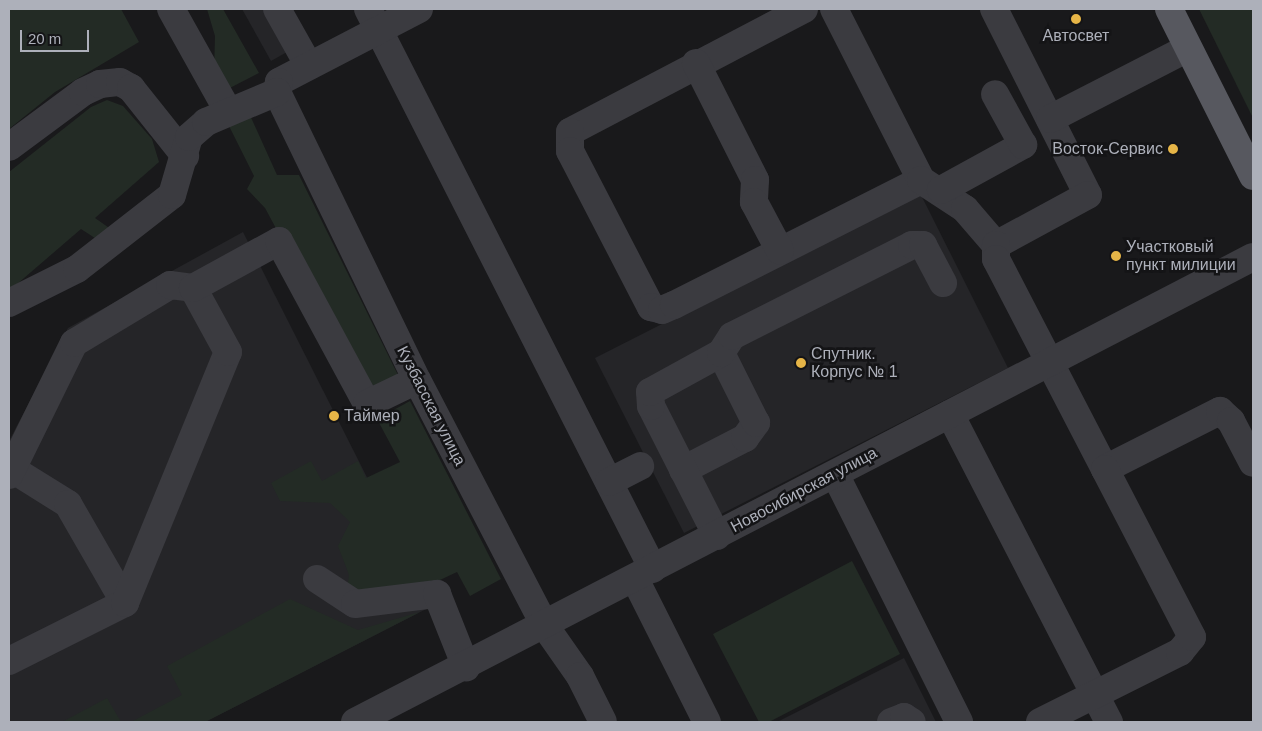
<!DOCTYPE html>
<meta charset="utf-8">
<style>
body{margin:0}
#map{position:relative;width:1262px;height:731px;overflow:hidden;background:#19191b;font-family:Arial,sans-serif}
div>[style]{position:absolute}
.built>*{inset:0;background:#252528}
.green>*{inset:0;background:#232b25}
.minor>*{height:28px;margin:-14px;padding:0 14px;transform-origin:14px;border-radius:14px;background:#3b3b40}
.major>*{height:28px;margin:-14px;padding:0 14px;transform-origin:14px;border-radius:14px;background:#57585f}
.dots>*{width:14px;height:14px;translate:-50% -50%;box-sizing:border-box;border:2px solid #141416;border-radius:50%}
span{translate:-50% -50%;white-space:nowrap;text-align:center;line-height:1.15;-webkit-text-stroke:5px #141416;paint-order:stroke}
.poi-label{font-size:16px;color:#adb0ba}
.right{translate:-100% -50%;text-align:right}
.left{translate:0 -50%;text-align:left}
.street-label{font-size:16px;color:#adb0ba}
.frame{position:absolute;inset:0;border:10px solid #adb0ba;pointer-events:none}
.scale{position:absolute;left:20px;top:30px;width:69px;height:22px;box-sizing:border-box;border:2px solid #adb0ba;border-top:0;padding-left:6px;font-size:15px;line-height:18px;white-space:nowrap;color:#adb0ba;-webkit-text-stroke:4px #141416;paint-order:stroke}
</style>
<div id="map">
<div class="built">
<div style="clip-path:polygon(242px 9px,263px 9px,287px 52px,271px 61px)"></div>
<div style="clip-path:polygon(920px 193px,1008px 368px,684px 533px,595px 358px)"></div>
<div style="clip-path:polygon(243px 232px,432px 606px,205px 722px,9px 722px,9px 441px,68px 328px)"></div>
<div style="clip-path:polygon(904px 658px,936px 722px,777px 722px)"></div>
</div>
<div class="green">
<div style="clip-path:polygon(9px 9px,121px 9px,139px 42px,55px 92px,9px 129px)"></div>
<div style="clip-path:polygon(207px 9px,223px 9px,259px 73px,224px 91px,214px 73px,215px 36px)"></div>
<div style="clip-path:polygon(1199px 9px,1253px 9px,1253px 118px)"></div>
<div style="clip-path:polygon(107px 100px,123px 106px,152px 139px,159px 162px,95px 218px,115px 232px,101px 242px,81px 229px,9px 291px,9px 172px,91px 107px)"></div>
<div style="clip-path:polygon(249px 113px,277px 175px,299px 175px,398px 375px,365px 393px,265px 208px,247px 189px,254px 176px,227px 122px)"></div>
<div style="clip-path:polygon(410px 401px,501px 579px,470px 596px,457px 572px,423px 588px,379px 594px,347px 589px,349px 575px,338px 546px,350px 522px,330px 503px,280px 501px,271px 483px,311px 461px,322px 481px,358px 461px,366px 478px,400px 462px,377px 419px)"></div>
<div style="clip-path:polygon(852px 561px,900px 654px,769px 722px,759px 722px,713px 634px)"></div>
<div style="clip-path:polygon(290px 599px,358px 630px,420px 612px,205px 722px,131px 722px,182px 695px,167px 666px)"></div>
<div style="clip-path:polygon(107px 698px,121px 722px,62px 722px)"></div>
</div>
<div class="minor">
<div style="left:171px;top:9px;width:117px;rotate:60.8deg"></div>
<div style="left:277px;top:9px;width:65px;rotate:60.7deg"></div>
<div style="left:368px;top:9px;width:628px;rotate:63.03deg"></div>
<div style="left:419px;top:9px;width:158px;rotate:152.5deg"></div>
<div style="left:279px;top:82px;width:10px;rotate:101deg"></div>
<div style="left:277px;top:92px;width:320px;rotate:64.1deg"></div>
<div style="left:417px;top:380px;width:277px;rotate:62.5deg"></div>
<div style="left:545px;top:626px;width:61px;rotate:55deg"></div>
<div style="left:580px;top:676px;width:51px;rotate:63.4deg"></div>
<div style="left:804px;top:9px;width:264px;rotate:152.3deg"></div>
<div style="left:570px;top:132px;width:19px;rotate:90deg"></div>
<div style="left:570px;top:151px;width:176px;rotate:62.6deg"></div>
<div style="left:651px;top:307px;width:11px;rotate:15deg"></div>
<div style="left:662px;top:310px;width:13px;rotate:-23deg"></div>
<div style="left:674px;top:305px;width:277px;rotate:-26.8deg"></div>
<div style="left:834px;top:9px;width:192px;rotate:63deg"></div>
<div style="left:921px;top:180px;width:53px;rotate:33.4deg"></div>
<div style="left:965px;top:209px;width:48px;rotate:49.3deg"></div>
<div style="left:994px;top:9px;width:208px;rotate:63.2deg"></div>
<div style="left:1088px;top:195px;width:105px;rotate:151.5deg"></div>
<div style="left:996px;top:245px;width:14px;rotate:90deg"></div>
<div style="left:996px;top:259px;width:237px;rotate:62.6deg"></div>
<div style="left:1105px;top:469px;width:129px;rotate:-26.8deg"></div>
<div style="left:1220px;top:411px;width:15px;rotate:42deg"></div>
<div style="left:1231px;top:421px;width:47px;rotate:62.4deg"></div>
<div style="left:696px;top:63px;width:131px;rotate:63.2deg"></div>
<div style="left:755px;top:180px;width:22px;rotate:93deg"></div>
<div style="left:754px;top:202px;width:55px;rotate:62deg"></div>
<div style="left:1050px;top:119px;width:155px;rotate:-27.2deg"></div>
<div style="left:9px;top:147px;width:92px;rotate:-36.6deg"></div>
<div style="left:83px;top:92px;width:19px;rotate:-25deg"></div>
<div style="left:100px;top:84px;width:20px;rotate:-6deg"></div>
<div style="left:120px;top:82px;width:13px;rotate:29deg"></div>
<div style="left:131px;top:88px;width:87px;rotate:51.5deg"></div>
<div style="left:941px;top:190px;width:94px;rotate:-28.8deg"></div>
<div style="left:1023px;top:145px;width:58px;rotate:-118.8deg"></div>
<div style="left:9px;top:303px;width:76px;rotate:-26.6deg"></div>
<div style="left:77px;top:269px;width:120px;rotate:-37.9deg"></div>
<div style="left:172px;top:195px;width:60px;rotate:-73.7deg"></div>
<div style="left:189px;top:137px;width:23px;rotate:-41deg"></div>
<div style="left:206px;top:122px;width:77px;rotate:-22.9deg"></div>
<div style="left:950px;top:414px;width:347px;rotate:62.7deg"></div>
<div style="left:12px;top:469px;width:66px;rotate:32deg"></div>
<div style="left:68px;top:504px;width:114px;rotate:60.1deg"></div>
<div style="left:683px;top:470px;width:70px;rotate:-27.3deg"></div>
<div style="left:745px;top:438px;width:19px;rotate:-54deg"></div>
<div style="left:756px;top:423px;width:78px;rotate:-116.6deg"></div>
<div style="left:835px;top:474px;width:277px;rotate:63.4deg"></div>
<div style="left:9px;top:475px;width:147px;rotate:-63.8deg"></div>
<div style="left:74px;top:343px;width:112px;rotate:-31.1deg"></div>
<div style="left:170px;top:285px;width:23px;rotate:7deg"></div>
<div style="left:609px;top:482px;width:35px;rotate:-27deg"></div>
<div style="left:717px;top:536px;width:146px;rotate:-116.9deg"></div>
<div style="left:651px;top:406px;width:14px;rotate:-94deg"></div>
<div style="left:650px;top:392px;width:81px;rotate:-28.8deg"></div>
<div style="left:721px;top:353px;width:20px;rotate:-57deg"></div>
<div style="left:732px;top:336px;width:202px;rotate:-26.8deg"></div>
<div style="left:912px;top:245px;width:11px"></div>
<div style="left:923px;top:245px;width:43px;rotate:62.2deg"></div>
<div style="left:317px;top:579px;width:45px;rotate:33.3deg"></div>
<div style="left:355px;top:604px;width:83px;rotate:-7deg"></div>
<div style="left:437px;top:594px;width:79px;rotate:68.3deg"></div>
<div style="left:635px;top:579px;width:160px;rotate:63.3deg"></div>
<div style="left:9px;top:661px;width:130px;rotate:-26.6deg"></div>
<div style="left:125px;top:603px;width:271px;rotate:-67.7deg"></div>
<div style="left:228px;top:352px;width:73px;rotate:-118.7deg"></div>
<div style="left:193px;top:288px;width:98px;rotate:-28.7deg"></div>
<div style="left:279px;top:241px;width:185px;rotate:61.6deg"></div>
<div style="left:367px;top:404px;width:55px;rotate:-25.6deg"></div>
<div style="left:355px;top:722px;width:1011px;rotate:-27.38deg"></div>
<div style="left:891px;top:722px;width:14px;rotate:-21deg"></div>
<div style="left:904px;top:717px;width:9px;rotate:32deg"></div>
<div style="left:1040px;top:722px;width:157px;rotate:-26.6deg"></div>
<div style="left:1180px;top:652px;width:19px;rotate:-51deg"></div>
<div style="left:1192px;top:637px;width:189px;rotate:-117.4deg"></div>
</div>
<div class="major">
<div style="left:1169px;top:9px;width:187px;rotate:63.3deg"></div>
</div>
<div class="dots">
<div style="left:1076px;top:19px;background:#e6b547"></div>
<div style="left:1173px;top:149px;background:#e6b547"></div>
<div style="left:1116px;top:256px;background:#e6b547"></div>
<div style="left:801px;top:363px;background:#e6b547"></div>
<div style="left:334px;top:416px;background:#e6b547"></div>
</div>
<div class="poi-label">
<span style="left:1076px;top:36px">Автосвет</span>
<span class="right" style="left:1163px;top:149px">Восток-Сервис</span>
<span class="left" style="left:1126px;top:256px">Участковый<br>пункт милиции</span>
<span class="left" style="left:811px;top:363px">Спутник.<br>Корпус № 1</span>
<span class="left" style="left:344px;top:416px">Таймер</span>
</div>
<div class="street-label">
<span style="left:431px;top:406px;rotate:63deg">Кузбасская улица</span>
<span style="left:804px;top:490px;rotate:-28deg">Новосибирская улица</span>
</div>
<div class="frame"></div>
<div class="scale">20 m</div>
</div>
